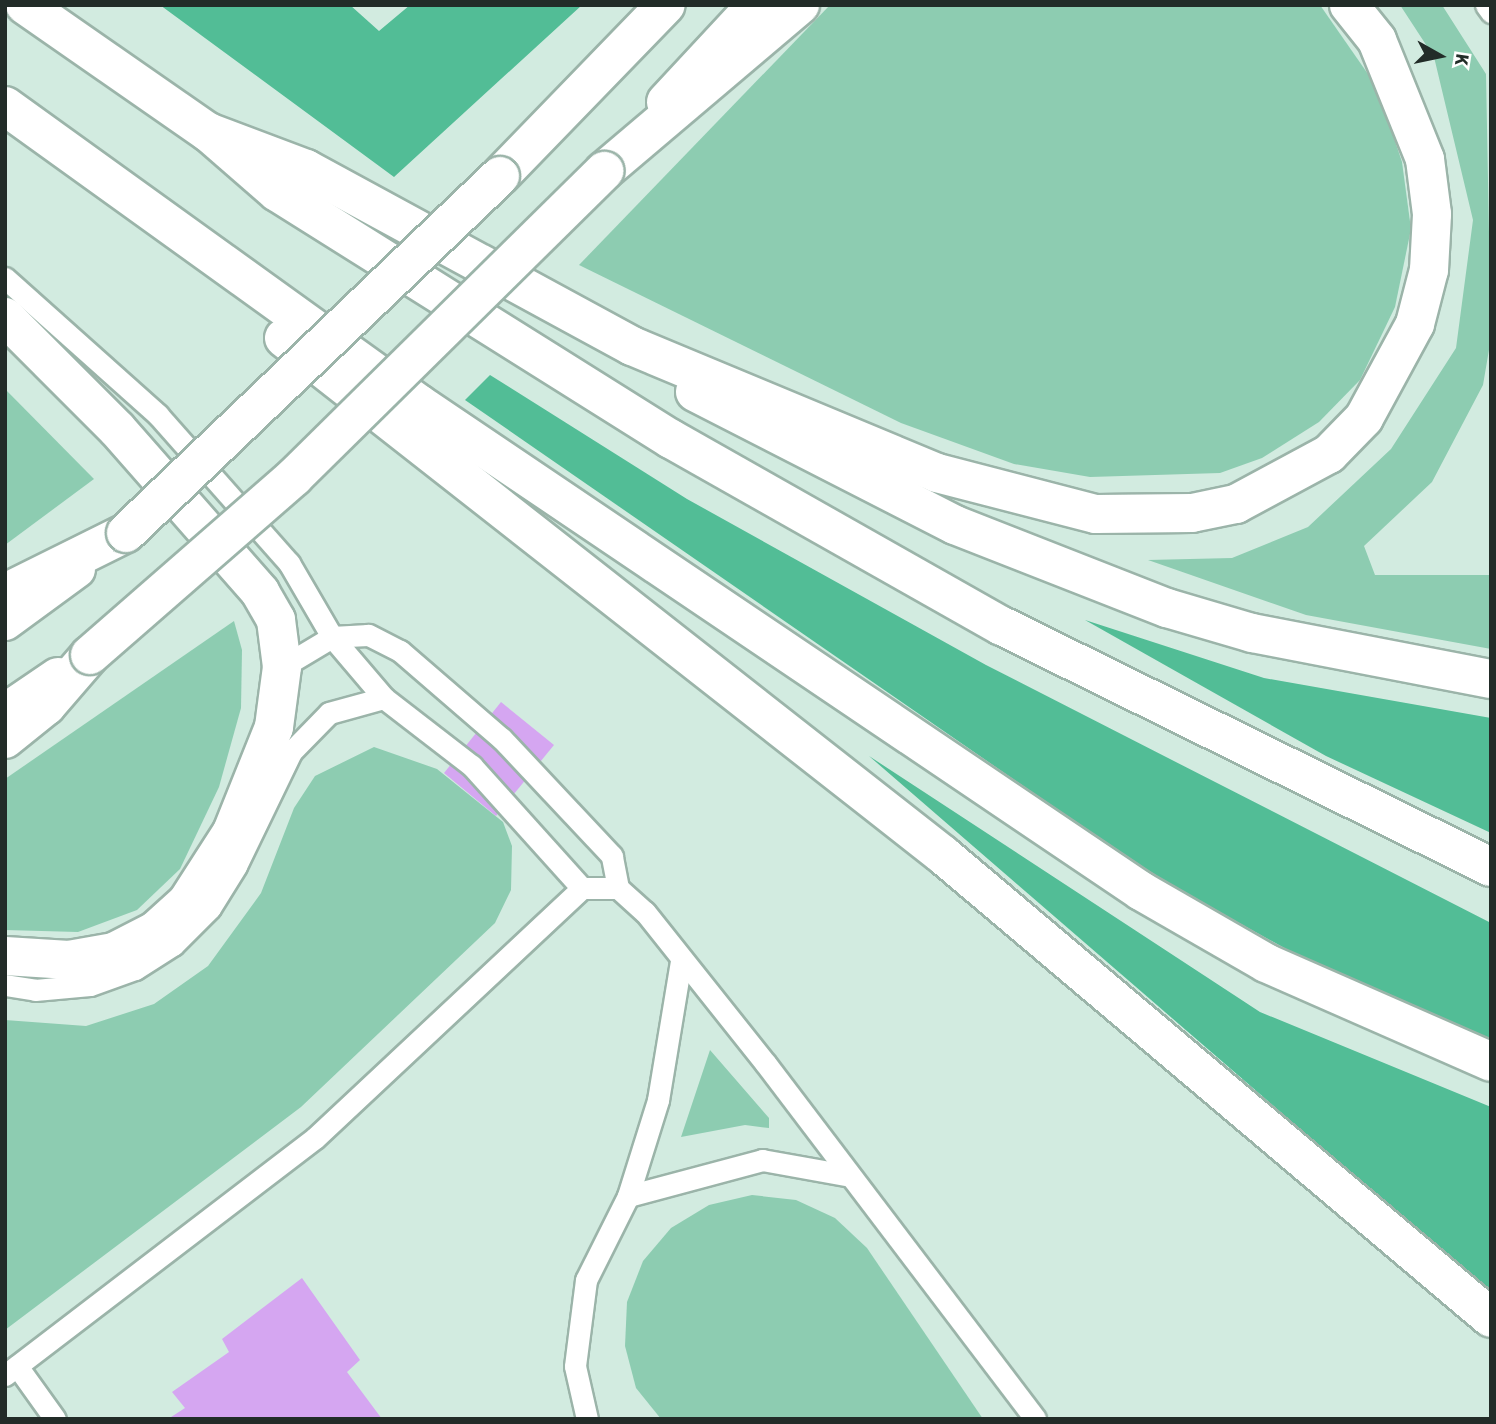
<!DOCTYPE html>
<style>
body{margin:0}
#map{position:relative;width:1496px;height:1424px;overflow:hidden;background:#d2ebe0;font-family:"Source Sans 3",sans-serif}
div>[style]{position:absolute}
.green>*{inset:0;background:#8dccb1}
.forest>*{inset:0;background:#52bd96}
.building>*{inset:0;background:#d5a6f1}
.roads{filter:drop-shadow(2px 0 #9bb4a9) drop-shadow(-2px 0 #9bb4a9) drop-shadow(0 2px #9bb4a9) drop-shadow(0 -2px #9bb4a9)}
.service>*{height:21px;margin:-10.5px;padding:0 10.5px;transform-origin:10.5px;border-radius:10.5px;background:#fff}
.primary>*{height:38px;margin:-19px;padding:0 19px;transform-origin:19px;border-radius:19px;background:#fff}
.motorway>*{height:38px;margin:-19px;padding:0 19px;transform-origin:19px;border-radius:19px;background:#fff}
.bridges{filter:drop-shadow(2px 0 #9bb4a9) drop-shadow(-2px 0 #9bb4a9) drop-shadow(0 2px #9bb4a9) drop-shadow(0 -2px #9bb4a9)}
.primary-bridge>*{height:38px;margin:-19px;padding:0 19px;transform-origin:19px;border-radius:19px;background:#fff}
span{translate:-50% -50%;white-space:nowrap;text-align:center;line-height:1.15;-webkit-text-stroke:5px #fff;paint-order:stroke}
.frame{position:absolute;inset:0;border:7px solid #222c28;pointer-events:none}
.north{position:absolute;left:1405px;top:21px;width:70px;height:70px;-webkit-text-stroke:5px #fff;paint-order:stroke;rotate:99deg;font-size:19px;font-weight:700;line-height:28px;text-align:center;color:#222c28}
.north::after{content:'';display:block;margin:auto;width:24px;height:32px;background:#222c28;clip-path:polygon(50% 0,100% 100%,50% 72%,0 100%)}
</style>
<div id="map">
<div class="green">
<div style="clip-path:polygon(830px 5px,1320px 5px,1377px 87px,1402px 162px,1411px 229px,1395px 307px,1360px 380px,1319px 422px,1262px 458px,1220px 473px,1090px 477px,1014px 464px,901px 423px,579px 265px)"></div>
<div style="clip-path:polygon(1400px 5px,1442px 5px,1486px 74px,1491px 338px,1483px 385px,1432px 482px,1364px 546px,1375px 575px,1491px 575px,1491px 649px,1306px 615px,1148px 560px,1232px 558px,1308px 527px,1391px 449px,1456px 348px,1473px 220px,1434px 57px)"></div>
<div style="clip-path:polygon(5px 389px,94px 479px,5px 545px)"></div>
<div style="clip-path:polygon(234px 621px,242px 650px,241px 708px,219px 787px,180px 869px,137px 910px,78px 932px,5px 930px,5px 779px)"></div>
<div style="clip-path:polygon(374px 747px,437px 769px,503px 822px,512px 846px,511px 890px,495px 923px,301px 1107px,5px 1330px,5px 1020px,86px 1026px,154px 1004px,208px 966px,261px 893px,294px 808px,315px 776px)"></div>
<div style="clip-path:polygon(710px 1050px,769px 1118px,769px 1128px,745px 1125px,681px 1137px)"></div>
<div style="clip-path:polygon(752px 1195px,796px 1200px,835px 1218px,867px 1248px,983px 1419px,661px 1419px,636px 1388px,625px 1346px,627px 1302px,643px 1261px,671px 1228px,709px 1205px)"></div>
</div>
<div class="forest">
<div style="clip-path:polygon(160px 5px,350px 5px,379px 31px,410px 5px,582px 5px,394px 177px)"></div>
<div style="clip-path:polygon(490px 375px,687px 499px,986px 665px,1491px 923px,1491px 1039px,1315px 965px,1149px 873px,465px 400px)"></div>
<div style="clip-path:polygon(1085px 620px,1264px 678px,1491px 718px,1491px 833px,1326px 756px)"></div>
<div style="clip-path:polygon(869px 756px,1260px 1012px,1491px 1107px,1491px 1294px)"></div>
</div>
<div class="building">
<div style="clip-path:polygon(501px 702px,554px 745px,496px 816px,444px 773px)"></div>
<div style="clip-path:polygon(302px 1278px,360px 1360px,347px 1372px,382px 1419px,168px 1419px,185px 1408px,172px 1392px,229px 1352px,222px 1339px)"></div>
</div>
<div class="roads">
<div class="service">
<div style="left:1486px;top:5px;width:9px;rotate:54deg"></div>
<div style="left:5px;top:278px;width:205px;rotate:41.8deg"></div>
<div style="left:158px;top:415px;width:198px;rotate:48.5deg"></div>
<div style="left:289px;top:563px;width:86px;rotate:59.8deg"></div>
<div style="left:332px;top:637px;width:80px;rotate:49.6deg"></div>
<div style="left:384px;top:698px;width:111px;rotate:37.7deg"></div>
<div style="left:472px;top:766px;width:164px;rotate:48deg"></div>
<div style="left:618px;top:888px;width:36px;rotate:42deg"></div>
<div style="left:645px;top:912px;width:194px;rotate:51.5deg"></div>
<div style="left:766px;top:1064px;width:445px;rotate:52.8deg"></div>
<div style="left:5px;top:985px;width:30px;rotate:9deg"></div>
<div style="left:35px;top:990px;width:55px;rotate:-5.2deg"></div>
<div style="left:90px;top:985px;width:48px;rotate:-19.6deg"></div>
<div style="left:135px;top:969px;width:45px;rotate:-32.3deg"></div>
<div style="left:173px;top:945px;width:52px;rotate:-45deg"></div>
<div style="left:210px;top:908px;width:49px;rotate:-58.2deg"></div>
<div style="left:236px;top:866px;width:127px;rotate:-64.2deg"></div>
<div style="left:291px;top:752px;width:54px;rotate:-45.7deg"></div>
<div style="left:329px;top:713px;width:57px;rotate:-15.3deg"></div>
<div style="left:628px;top:1196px;width:139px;rotate:-15deg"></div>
<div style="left:762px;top:1160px;width:90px;rotate:10.2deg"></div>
<div style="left:17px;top:1366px;width:65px;rotate:54.4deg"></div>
<div style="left:5px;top:1375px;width:390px;rotate:-37.4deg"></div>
<div style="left:315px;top:1138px;width:366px;rotate:-43.1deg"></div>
<div style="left:582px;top:888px;width:36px"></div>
<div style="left:618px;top:888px;width:33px;rotate:-101deg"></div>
<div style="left:612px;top:856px;width:161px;rotate:-133.2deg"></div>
<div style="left:502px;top:739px;width:135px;rotate:-139.2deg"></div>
<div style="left:400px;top:651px;width:36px;rotate:-153deg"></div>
<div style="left:368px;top:635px;width:36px;rotate:177deg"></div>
<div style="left:332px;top:637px;width:58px;rotate:149deg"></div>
<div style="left:587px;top:1419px;width:54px;rotate:-102.8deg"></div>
<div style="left:575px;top:1366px;width:87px;rotate:-82.7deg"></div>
<div style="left:586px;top:1280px;width:94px;rotate:-63.4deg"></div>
<div style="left:628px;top:1196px;width:101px;rotate:-72.6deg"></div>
<div style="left:658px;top:1100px;width:141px;rotate:-80.6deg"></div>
</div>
<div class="primary">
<div style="left:666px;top:102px;width:132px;rotate:-47.1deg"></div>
<div style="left:500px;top:176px;width:238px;rotate:-45.9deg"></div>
<div style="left:5px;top:621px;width:88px;rotate:-36.2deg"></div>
<div style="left:5px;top:713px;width:64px;rotate:-34.2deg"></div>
</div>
<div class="motorway">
<div style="left:25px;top:5px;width:223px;rotate:34.8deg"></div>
<div style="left:208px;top:132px;width:91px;rotate:41deg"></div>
<div style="left:277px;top:192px;width:465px;rotate:32.1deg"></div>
<div style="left:671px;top:439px;width:380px;rotate:29.5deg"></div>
<div style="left:1002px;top:626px;width:545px;rotate:26.24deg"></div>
<div style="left:5px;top:106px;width:510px;rotate:35.75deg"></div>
<div style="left:419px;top:404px;width:871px;rotate:34deg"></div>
<div style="left:1141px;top:891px;width:144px;rotate:29.9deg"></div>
<div style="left:1266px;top:963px;width:246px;rotate:23.7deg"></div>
<div style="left:208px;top:132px;width:105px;rotate:20.7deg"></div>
<div style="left:306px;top:169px;width:371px;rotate:28.5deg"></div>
<div style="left:632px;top:346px;width:330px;rotate:22.6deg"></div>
<div style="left:937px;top:473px;width:164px;rotate:14.5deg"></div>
<div style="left:1096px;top:514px;width:96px;rotate:-0.6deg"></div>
<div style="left:1192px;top:513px;width:45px;rotate:-11.6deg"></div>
<div style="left:1236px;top:504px;width:106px;rotate:-28.3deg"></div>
<div style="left:1329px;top:454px;width:50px;rotate:-45.8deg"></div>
<div style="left:1364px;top:418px;width:107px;rotate:-61.5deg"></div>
<div style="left:1415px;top:324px;width:56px;rotate:-75.5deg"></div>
<div style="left:1429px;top:270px;width:56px;rotate:-86.9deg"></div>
<div style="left:1432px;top:214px;width:55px;rotate:-97.3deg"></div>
<div style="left:1425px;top:159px;width:128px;rotate:-112deg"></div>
<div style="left:1377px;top:40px;width:45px;rotate:-128.7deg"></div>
<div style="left:604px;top:171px;width:257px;rotate:-40.3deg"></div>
<div style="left:5px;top:317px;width:158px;rotate:45deg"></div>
<div style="left:117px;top:429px;width:217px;rotate:48.7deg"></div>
<div style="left:260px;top:592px;width:32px;rotate:60deg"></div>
<div style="left:276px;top:620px;width:47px;rotate:82.7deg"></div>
<div style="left:282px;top:667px;width:61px;rotate:97.6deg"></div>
<div style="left:274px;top:727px;width:113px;rotate:111.8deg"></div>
<div style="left:232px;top:832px;width:83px;rotate:122.7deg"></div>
<div style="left:187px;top:902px;width:43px;rotate:137.8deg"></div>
<div style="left:155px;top:931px;width:46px;rotate:152.9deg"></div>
<div style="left:114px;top:952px;width:46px;rotate:169.9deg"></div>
<div style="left:69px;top:960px;width:64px;rotate:-176.4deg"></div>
<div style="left:284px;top:338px;width:838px;rotate:38.11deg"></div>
<div style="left:943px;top:855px;width:717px;rotate:40.19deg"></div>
<div style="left:695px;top:392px;width:292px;rotate:27.1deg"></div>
<div style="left:955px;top:525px;width:228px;rotate:21.4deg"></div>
<div style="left:1167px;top:608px;width:89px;rotate:16.4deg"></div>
<div style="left:1252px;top:633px;width:243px;rotate:10.9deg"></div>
<div style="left:5px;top:593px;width:135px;rotate:-26.4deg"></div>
<div style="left:5px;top:739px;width:53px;rotate:-38.8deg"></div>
<div style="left:46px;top:706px;width:67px;rotate:-49.2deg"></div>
</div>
</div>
<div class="bridges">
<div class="primary-bridge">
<div style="left:126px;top:533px;width:517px;rotate:-43.67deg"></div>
<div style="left:90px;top:655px;width:271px;rotate:-41.1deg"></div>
<div style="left:294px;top:477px;width:436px;rotate:-44.6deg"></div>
</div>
</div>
<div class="frame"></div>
<div class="north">K</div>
</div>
